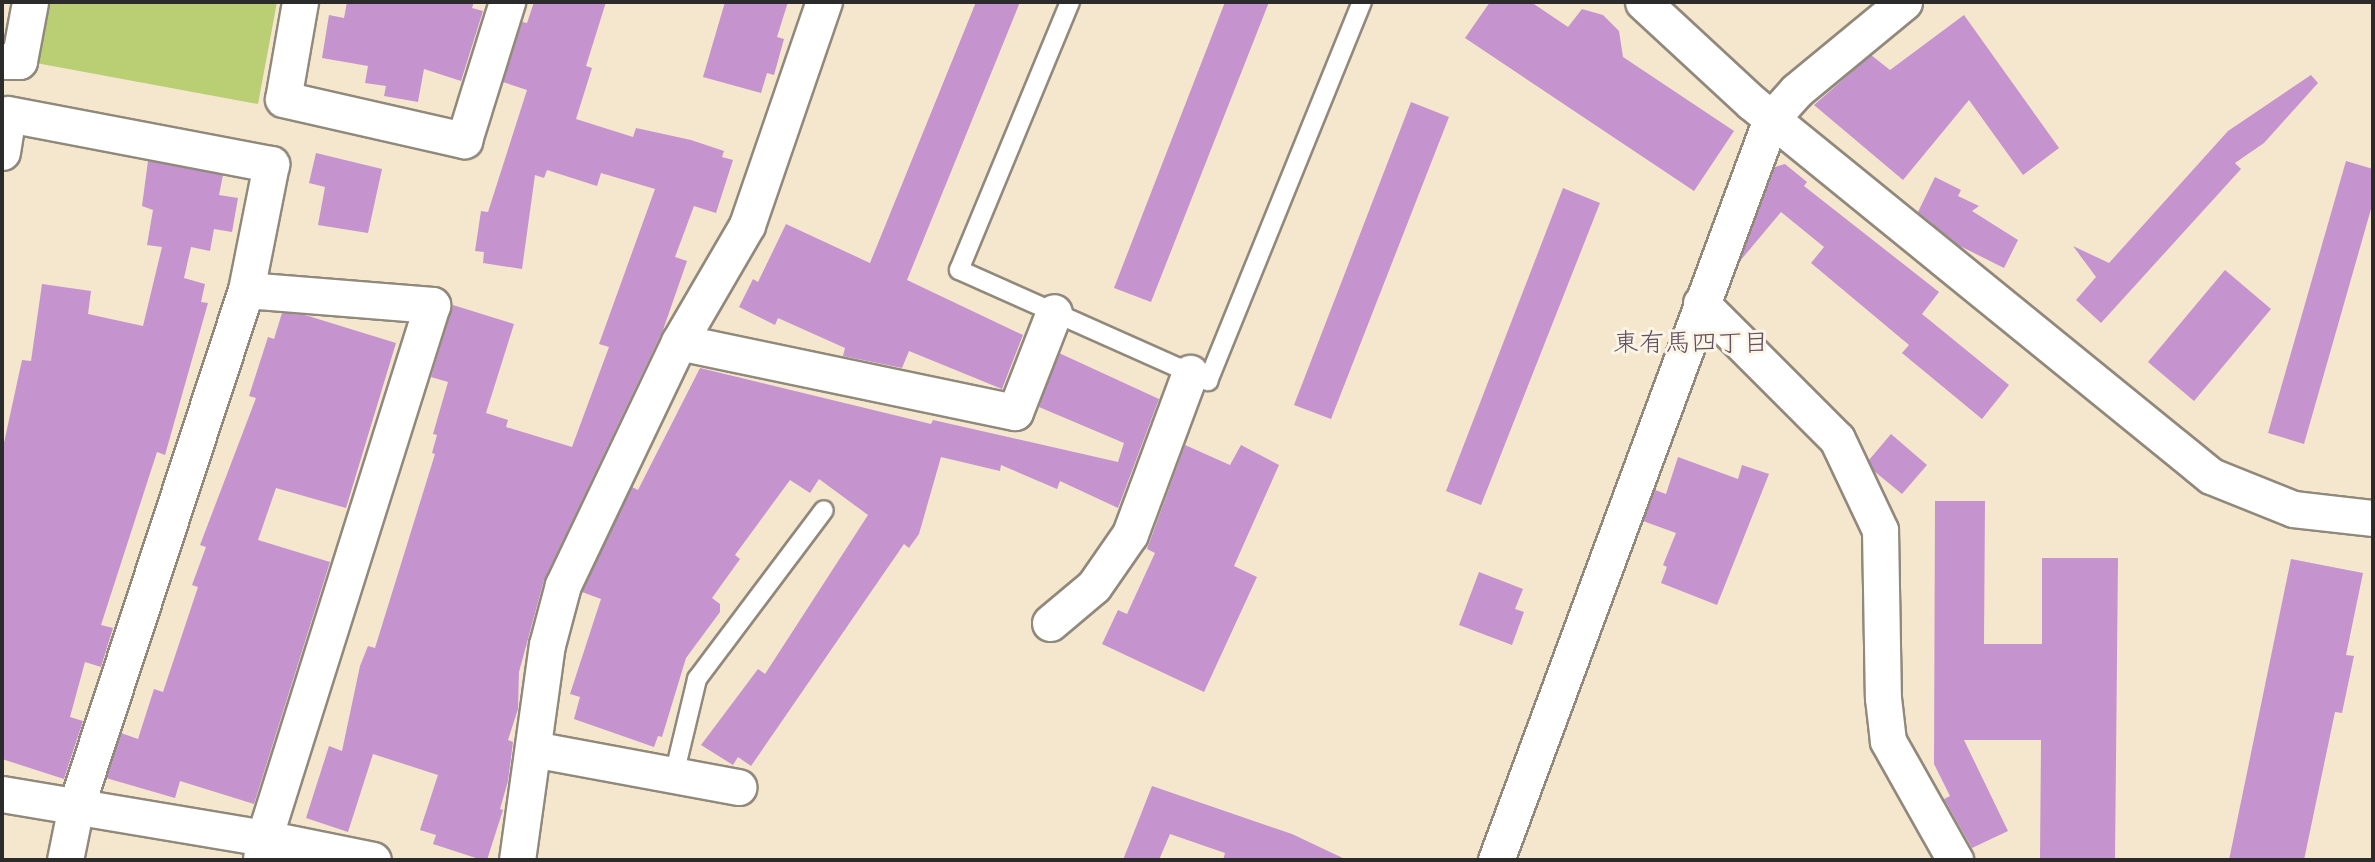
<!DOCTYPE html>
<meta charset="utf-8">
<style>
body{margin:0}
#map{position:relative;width:2375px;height:862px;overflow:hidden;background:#f5e7cd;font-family:"Indie Flower","Klee One",sans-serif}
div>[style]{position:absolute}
.green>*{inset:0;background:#bacf73}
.building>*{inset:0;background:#c593ce}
.roads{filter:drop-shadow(2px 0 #90897c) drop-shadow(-2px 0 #90897c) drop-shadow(0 2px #90897c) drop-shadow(0 -2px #90897c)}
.lane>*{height:18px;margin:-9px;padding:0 9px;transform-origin:9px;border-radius:9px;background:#fff}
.street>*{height:35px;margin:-17.5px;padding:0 17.5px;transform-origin:17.5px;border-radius:17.5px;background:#fff}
span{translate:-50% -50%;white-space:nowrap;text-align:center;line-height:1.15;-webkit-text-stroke:6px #fcf5e5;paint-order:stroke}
.neighbourhood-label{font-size:26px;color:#614f64}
.frame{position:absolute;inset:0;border:4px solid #2b2b2b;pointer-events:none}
</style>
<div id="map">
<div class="green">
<div style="clip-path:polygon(48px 2px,277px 2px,258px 104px,36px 63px)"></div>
</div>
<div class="building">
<div style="clip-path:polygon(347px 2px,474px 2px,472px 8px,483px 11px,461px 81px,424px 69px,418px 102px,384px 96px,386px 86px,365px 83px,368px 66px,322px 58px,329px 15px,344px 18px)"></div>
<div style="clip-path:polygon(534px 2px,606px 2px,586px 66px,592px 68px,576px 119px,633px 137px,636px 128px,691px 140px,724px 151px,722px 157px,733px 160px,716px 213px,694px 206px,675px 257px,687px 261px,663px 330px,544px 580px,519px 672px,518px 709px,508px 740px,513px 742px,508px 781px,500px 809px,503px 810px,487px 860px,482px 860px,433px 844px,436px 835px,420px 830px,438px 775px,373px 754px,348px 832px,306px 818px,329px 746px,342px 751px,360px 666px,368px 646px,375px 648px,435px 454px,432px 453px,437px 435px,433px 434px,448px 382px,431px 377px,453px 305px,514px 324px,486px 413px,508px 420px,506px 427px,572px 447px,609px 347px,599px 344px,655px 189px,601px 173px,597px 186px,547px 170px,544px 178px,535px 175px,522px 269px,483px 263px,484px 252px,475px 251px,481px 211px,488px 212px,527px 90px,503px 82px,522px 22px,527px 23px)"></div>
<div style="clip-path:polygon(725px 2px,788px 2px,777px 37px,784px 39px,774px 75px,767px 73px,761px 93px,703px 77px)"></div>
<div style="clip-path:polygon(976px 2px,1020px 2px,907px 280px,1023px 335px,1002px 389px,909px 351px,902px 368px,843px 356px,845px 348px,778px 318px,775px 325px,739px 307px,753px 279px,758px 282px,786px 224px,870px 263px)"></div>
<div style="clip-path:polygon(1225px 2px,1269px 2px,1151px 302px,1114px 288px)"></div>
<div style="clip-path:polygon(1490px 2px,1531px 2px,1568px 27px,1582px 9px,1603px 15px,1619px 31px,1623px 57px,1734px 131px,1694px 191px,1465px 38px)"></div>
<div style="clip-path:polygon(1964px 15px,2059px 148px,2023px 175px,1969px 100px,1903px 180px,1814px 105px,1871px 55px,1890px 70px)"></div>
<div style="clip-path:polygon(2311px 75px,2318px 83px,2264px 143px,2235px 163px,2241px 169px,2101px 323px,2076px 300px,2096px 277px,2073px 246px,2109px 263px,2228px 131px)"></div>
<div style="clip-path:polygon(1411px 102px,1449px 117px,1331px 419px,1294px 405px)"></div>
<div style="clip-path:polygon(316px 153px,382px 169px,368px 233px,318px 225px,325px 187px,309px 183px)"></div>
<div style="clip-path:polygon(148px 161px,223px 175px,219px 195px,238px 198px,232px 232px,214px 229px,210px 251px,191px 247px,184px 278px,205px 284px,201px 302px,208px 303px,165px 455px,157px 452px,101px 625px,113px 628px,101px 667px,85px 662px,70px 717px,83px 721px,64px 779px,2px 759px,2px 452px,22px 360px,31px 361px,42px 284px,91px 291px,88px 314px,143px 326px,162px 247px,147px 245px,153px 210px,142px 206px)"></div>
<div style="clip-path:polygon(2346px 161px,2373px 169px,2373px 202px,2304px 444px,2268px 433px)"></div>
<div style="clip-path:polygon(1785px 164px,1807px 182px,1804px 186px,1939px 292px,1922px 314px,2009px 385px,1982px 419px,1902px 353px,1909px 345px,1811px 263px,1824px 247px,1781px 212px,1740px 261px,1775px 167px)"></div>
<div style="clip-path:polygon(1935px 177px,1961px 190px,1958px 196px,1979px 206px,1972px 211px,2018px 240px,2004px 268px,1960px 246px,1918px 212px)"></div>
<div style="clip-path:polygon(1563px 188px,1600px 203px,1481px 505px,1446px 491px)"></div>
<div style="clip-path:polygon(2225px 270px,2271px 309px,2194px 401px,2148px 362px)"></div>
<div style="clip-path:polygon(282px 313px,305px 315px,396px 343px,346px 508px,276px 488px,258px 540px,330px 562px,254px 804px,180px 781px,175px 798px,106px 778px,121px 733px,138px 739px,154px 689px,163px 692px,198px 587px,192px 585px,206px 547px,200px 545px,256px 398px,249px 396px,268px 337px,274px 339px)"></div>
<div style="clip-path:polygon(1059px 353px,1159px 399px,1118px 508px,1060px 481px,1057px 489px,1001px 465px,1000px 471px,941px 457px,919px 534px,909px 548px,904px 544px,751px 766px,738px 757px,733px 765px,701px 745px,758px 669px,765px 674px,868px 515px,819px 479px,810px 493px,790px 480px,735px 555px,740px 559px,712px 598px,720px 604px,720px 612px,686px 658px,662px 737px,658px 736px,654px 747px,574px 719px,580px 697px,570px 694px,601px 599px,582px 592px,632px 487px,638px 490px,700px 368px,931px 424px,933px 420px,1118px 462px,1124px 443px,1039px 407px)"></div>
<div style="clip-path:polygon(1891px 434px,1927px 465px,1902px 494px,1874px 471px,1869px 460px)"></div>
<div style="clip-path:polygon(1185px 445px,1230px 465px,1241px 445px,1279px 465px,1234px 566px,1257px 577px,1204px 692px,1102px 644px,1118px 610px,1127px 614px,1155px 553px,1147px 549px)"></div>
<div style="clip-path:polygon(1678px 457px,1738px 479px,1742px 465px,1769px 474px,1717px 605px,1661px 583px,1667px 567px,1663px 565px,1676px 533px,1643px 521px,1655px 490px,1666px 494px)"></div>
<div style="clip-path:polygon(1935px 501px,1985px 501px,1984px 644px,2042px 644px,2042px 558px,2118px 558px,2115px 860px,2040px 860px,2041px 740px,1964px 740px,2008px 831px,1972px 848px,1947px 804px,1944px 799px,1950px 796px,1934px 764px)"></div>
<div style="clip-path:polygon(2291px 559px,2363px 573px,2346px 655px,2354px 656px,2342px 713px,2335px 712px,2304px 860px,2229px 860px)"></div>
<div style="clip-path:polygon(1479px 572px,1523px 589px,1515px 609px,1524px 612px,1512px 645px,1459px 625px)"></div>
<div style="clip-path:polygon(1152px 786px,1292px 834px,1347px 860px,1223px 860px,1225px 853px,1170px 834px,1159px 860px,1123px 860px)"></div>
</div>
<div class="roads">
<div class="lane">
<div style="left:1070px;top:2px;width:290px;rotate:112.5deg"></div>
<div style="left:959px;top:270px;width:273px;rotate:24deg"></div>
<div style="left:1208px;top:381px;width:409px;rotate:-67.9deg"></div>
<div style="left:674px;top:775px;width:99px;rotate:-76.5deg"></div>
<div style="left:697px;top:679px;width:211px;rotate:-53.1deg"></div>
</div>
<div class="street">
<div style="left:300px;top:2px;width:98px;rotate:99.9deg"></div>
<div style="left:283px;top:99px;width:186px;rotate:12.8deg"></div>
<div style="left:464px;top:140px;width:145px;rotate:-72.7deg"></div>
<div style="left:1643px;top:2px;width:147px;rotate:42.8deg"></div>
<div style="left:1751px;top:102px;width:593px;rotate:39.11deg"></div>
<div style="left:2211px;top:476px;width:88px;rotate:21.9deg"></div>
<div style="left:2293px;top:509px;width:81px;rotate:6.4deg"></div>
<div style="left:2px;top:61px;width:17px"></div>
<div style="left:19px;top:61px;width:60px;rotate:-79.4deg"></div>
<div style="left:2px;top:152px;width:38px;rotate:-81deg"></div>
<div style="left:8px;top:114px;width:268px;rotate:10.8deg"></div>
<div style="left:271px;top:164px;width:128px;rotate:101.2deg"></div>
<div style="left:246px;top:290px;width:543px;rotate:108.23deg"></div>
<div style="left:76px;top:806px;width:55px;rotate:101.5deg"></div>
<div style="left:246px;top:290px;width:187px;rotate:4.6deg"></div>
<div style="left:432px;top:305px;width:559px;rotate:107.49deg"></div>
<div style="left:264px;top:838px;width:111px;rotate:11.4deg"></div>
<div style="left:1701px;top:303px;width:192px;rotate:45deg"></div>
<div style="left:1837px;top:439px;width:101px;rotate:64.7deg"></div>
<div style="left:1880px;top:530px;width:168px;rotate:89deg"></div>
<div style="left:1883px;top:698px;width:43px;rotate:83.4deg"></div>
<div style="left:1888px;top:741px;width:137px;rotate:60.6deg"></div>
<div style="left:679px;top:342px;width:343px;rotate:11.8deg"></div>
<div style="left:1015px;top:412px;width:107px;rotate:-68.7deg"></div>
<div style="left:1050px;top:623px;width:57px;rotate:-40.1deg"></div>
<div style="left:1094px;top:586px;width:63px;rotate:-55.3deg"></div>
<div style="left:1130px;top:534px;width:172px;rotate:-69.6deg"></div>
<div style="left:533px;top:749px;width:209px;rotate:10.5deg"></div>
<div style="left:2px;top:794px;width:266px;rotate:9.5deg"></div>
<div style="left:264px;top:838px;width:22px;rotate:98deg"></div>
<div style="left:517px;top:860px;width:217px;rotate:-82.1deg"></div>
<div style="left:547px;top:645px;width:62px;rotate:-75.1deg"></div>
<div style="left:563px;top:585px;width:269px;rotate:-64.5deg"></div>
<div style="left:679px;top:342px;width:135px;rotate:-59.8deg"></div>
<div style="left:747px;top:225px;width:236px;rotate:-71deg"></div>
<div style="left:1496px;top:860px;width:790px;rotate:-69.64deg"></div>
<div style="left:1771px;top:119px;width:38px;rotate:-48deg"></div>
<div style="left:1796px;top:91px;width:140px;rotate:-39.5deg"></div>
</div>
</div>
<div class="neighbourhood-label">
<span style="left:1691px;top:346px">東有馬四丁目</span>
</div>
<div class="frame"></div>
</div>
